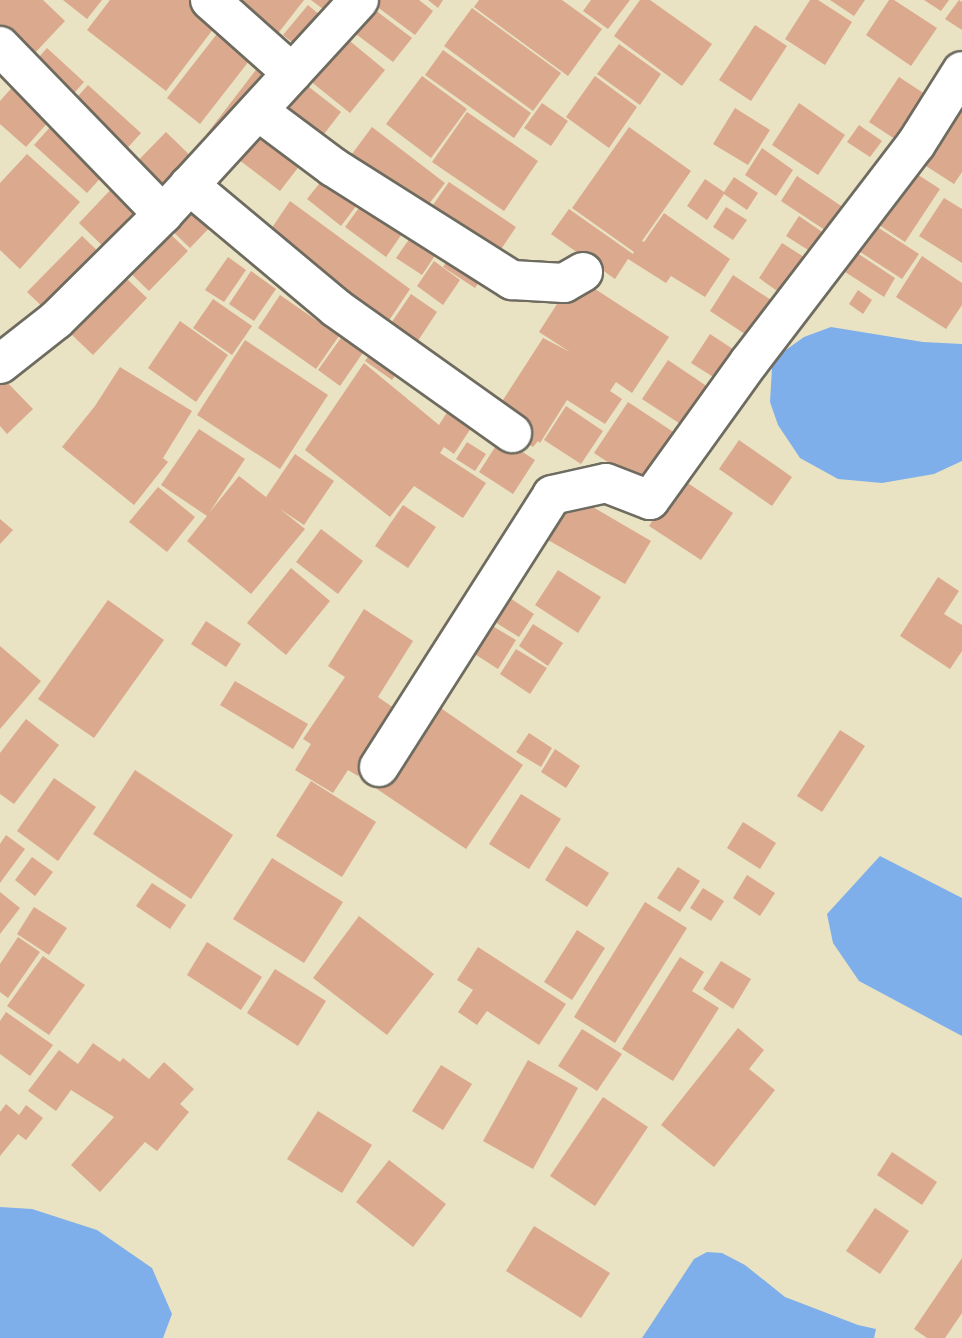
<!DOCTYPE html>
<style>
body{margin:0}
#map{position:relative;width:962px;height:1338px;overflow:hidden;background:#e9e3c3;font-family:"Libre Caslon Text",serif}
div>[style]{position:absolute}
.water>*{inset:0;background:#7fafea}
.building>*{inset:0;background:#dba98d}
.roads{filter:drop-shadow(2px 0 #6e6b60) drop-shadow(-2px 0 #6e6b60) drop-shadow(0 2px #6e6b60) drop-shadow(0 -2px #6e6b60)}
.minor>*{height:38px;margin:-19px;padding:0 19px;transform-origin:19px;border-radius:19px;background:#fff}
span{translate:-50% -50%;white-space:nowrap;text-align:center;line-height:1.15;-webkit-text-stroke:5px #fbf7ec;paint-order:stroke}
</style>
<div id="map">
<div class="water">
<div style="clip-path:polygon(831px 327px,923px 342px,962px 344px,962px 461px,934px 474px,882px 483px,838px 479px,800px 458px,778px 425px,770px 402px,772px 368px,783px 352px,804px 337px)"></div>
<div style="clip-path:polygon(880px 856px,962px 898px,962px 1036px,859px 981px,833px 943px,827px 914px)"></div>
<div style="clip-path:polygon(0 1207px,32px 1209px,97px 1230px,152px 1268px,172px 1314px,163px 1338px,0 1338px)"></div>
<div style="clip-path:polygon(707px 1252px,722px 1253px,745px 1265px,785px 1297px,858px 1325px,876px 1329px,874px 1338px,642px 1338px,694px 1259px)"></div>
</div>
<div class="building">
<div style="clip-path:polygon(0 0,43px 0,65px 21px,32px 56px,0 25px)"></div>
<div style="clip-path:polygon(63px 0,102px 0,87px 19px)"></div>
<div style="clip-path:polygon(110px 0,220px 0,230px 7px,166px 91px,87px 30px)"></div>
<div style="clip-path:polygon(230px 0,304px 0,276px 36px)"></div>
<div style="clip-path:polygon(311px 0,362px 0,412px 38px,393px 62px)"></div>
<div style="clip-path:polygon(368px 0,419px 0,433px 11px,415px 35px)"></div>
<div style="clip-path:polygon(428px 0,443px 0,438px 8px)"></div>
<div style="clip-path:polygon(479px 0,562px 0,602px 29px,568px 76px,474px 7px)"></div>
<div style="clip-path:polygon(591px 0,630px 0,608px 29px,583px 11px)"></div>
<div style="clip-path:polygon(640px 0,650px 0,712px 44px,682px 86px,614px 36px)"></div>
<div style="clip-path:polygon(810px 0,818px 0,852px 22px,825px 65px,785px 39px)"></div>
<div style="clip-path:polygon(830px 0,865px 0,854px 16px)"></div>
<div style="clip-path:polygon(889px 0,894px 0,937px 28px,911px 66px,866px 35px)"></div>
<div style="clip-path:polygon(924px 0,949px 0,941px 11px)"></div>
<div style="clip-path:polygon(959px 0,962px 2px,962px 30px,945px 19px)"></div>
<div style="clip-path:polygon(308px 5px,327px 21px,303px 51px,283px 35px)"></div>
<div style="clip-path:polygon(472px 8px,561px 73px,533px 111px,444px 46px)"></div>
<div style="clip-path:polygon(234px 12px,267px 38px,200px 124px,167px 98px)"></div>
<div style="clip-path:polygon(328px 23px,385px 70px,350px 113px,309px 80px)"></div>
<div style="clip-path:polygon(755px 25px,787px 46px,751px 101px,719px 80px)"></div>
<div style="clip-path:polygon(281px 37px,314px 62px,300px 80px,341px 112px,280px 191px,206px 135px)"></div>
<div style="clip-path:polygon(619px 44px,661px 74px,640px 105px,597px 74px)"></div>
<div style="clip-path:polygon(47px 48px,84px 82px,26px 147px,0 124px,0 101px)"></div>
<div style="clip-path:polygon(443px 50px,531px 113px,514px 138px,425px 75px)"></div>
<div style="clip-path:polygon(422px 76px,467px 109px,431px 158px,386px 124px)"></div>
<div style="clip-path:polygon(595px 76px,637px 107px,609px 148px,566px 117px)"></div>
<div style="clip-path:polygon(899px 77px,934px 100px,904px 145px,869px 122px)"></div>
<div style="clip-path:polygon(88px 85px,141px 133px,87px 193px,34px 145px)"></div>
<div style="clip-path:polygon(949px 101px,962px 109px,962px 172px,954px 184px,912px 157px)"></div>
<div style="clip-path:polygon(542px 103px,568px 121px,551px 146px,524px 128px)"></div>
<div style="clip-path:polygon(799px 103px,845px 135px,818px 175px,772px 145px)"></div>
<div style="clip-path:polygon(735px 108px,770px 130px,748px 165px,713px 144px)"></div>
<div style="clip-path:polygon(467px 112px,538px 161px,504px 211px,432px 162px)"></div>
<div style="clip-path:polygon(859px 125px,882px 141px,870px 157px,847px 142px)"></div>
<div style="clip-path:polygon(372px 127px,445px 183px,419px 217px,346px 162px)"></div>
<div style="clip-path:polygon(629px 127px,691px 171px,642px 241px,644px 242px,664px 213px,730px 259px,705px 297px,671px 276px,666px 283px,628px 259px,615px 279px,551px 234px,569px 209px,633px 254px,634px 252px,572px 208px)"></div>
<div style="clip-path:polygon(166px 132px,236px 200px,190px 248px,119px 180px)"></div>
<div style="clip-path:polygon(762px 148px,793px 170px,776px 196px,745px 175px)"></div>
<div style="clip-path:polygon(27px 154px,80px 202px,20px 269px,0 250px,0 183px)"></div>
<div style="clip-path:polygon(339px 159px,372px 185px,341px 226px,307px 199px)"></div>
<div style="clip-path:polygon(909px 169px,940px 189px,905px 242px,873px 221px)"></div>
<div style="clip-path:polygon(797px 176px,850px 212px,834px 236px,781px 201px)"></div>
<div style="clip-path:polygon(734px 177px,758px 193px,747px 210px,724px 194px,707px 220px,687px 206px,705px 179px,724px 192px)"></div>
<div style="clip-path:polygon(449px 182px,516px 227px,475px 288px,443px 267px,462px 239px,446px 239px,422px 275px,396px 258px)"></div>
<div style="clip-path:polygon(117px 183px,188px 251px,149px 291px,79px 223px)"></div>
<div style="clip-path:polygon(372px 190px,413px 218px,386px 257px,345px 227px)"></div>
<div style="clip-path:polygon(944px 198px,962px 209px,962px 263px,919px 236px)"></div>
<div style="clip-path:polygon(290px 201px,410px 289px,386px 325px,263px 241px)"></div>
<div style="clip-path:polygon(726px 207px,747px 220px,733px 240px,713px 227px)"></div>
<div style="clip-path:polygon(799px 216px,828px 236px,816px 255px,786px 236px)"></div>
<div style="clip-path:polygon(868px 221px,919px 254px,902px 279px,851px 246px)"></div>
<div style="clip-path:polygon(82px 236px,147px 298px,93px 355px,27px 292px)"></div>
<div style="clip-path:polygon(782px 243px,804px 257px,780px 293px,759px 278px)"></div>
<div style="clip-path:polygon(851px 249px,895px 278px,884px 297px,839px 268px)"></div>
<div style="clip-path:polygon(922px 256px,962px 283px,962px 305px,946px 329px,896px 297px)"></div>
<div style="clip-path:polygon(228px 257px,246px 270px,224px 302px,205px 290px)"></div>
<div style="clip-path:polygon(434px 261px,460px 280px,443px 305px,417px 286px)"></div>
<div style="clip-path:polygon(251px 271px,276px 289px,254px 321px,229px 304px)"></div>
<div style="clip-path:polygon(733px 275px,771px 300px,748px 336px,710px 311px)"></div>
<div style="clip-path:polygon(575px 276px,669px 337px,632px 393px,616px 382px,610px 391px,622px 399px,605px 424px,567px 400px,540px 443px,538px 441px,533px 447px,500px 425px,494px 414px,543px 338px,570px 352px,539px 332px)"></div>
<div style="clip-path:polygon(858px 290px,872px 300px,863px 314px,849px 304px)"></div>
<div style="clip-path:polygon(411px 294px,437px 312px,392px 380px,365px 361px)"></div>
<div style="clip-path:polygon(280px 295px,339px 336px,316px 369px,258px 328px)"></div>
<div style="clip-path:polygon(213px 299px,252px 326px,232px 355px,193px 328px)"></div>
<div style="clip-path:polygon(358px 314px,380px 328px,340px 386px,318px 370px)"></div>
<div style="clip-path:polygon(180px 321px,228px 355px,196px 402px,148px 368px)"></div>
<div style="clip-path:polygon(710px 334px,742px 355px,723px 383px,691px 363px)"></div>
<div style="clip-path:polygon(245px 340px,328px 395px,280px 469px,197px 415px)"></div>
<div style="clip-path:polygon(668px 360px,711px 389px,685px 427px,642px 399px)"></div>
<div style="clip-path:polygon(364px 363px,439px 425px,451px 406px,475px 422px,454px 454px,444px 447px,440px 453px,486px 483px,463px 518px,414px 486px,390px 517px,305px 450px)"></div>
<div style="clip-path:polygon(120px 367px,192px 411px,163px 458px,168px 462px,134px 505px,62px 447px,95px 406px)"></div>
<div style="clip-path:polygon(0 375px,33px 409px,7px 434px,0 426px)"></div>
<div style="clip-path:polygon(628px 402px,684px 439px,650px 490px,594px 453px)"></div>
<div style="clip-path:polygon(566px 406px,603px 431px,581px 464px,544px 440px)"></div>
<div style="clip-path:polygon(199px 429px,245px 459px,209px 513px,239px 476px,266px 497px,295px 454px,334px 481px,304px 525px,280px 509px,305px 529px,251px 594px,187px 541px,207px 516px,161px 485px)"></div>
<div style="clip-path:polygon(501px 438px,535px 460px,513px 494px,479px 472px)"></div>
<div style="clip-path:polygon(739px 440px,792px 477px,772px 506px,719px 469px)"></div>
<div style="clip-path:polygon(467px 442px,486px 454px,475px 471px,456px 459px)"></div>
<div style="clip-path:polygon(680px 478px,733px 513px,701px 560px,649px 526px)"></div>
<div style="clip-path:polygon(158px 487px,195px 517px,167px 552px,129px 522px)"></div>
<div style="clip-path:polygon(574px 496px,651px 541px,625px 584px,548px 540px)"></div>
<div style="clip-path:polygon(403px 505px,436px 527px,408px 568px,375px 546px)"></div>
<div style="clip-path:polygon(0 519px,13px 530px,0 544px)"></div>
<div style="clip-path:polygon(321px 529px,363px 561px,338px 594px,296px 562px)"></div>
<div style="clip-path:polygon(291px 568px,330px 601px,286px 655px,247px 623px)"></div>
<div style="clip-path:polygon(558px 570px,601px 597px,578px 633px,535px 605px)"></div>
<div style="clip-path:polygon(938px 577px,959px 591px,944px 614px,962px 625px,962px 651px,950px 669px,900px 636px)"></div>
<div style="clip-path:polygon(510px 598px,534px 614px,519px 637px,495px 622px)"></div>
<div style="clip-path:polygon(108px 600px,164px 640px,94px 738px,38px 699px)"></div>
<div style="clip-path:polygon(364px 609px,413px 641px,378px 697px,401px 713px,358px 776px,348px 770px,333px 793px,295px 770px,311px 744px,303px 739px,345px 677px,328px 666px)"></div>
<div style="clip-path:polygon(206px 621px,241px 644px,226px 667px,191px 644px)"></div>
<div style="clip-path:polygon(533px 624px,563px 643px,548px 666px,519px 646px)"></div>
<div style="clip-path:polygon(491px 625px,516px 640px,498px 669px,473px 653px)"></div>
<div style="clip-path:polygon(0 646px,41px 681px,0 729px)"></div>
<div style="clip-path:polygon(516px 649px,547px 668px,530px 694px,500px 674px)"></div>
<div style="clip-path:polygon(235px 681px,308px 724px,293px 749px,220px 705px)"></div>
<div style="clip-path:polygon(432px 702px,523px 765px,466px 849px,374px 787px)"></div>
<div style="clip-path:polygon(26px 719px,59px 745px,14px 804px,0 794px,0 753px)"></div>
<div style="clip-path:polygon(840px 730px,865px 746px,822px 812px,797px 796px)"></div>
<div style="clip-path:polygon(529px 733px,552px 748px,541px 767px,516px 752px)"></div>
<div style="clip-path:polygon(555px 749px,580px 766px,566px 788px,541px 772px)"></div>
<div style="clip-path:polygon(135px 770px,233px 835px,191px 899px,93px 834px)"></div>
<div style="clip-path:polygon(54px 778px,96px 807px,58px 861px,17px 831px)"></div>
<div style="clip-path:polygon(311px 781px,376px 822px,342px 877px,276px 836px)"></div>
<div style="clip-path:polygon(521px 794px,561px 819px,529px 869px,489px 844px)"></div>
<div style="clip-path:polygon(743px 822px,776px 843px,760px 869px,727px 848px)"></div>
<div style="clip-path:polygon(6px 835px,25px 849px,0 883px,0 844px)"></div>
<div style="clip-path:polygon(566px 846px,609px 873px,587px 907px,545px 880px)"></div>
<div style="clip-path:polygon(32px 857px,53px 872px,35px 896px,15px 880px)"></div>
<div style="clip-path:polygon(272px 858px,343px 902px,304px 963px,233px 919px)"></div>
<div style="clip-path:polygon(678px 867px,700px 881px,680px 912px,657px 898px)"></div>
<div style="clip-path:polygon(747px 875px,775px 893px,760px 916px,733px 898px)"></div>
<div style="clip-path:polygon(152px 883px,186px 905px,170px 929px,136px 906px)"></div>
<div style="clip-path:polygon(703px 888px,724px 901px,711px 921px,690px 908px)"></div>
<div style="clip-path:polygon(0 892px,20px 908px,0 934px)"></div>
<div style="clip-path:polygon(645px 902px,687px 928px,615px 1043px,574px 1017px)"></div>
<div style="clip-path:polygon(34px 907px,67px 928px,49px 955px,17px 934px)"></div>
<div style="clip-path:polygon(359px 916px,434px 974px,387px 1035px,313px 978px)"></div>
<div style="clip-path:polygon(577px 930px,605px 948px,572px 1000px,544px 982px)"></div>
<div style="clip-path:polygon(18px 937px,40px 952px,8px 998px,0 992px,0 964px)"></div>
<div style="clip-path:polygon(207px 942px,262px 977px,241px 1010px,187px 975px)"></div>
<div style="clip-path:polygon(478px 947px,566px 1004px,539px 1045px,487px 1011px,477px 1025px,458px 1012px,473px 990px,457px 980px)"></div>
<div style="clip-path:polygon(43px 956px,85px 985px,49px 1035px,7px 1006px)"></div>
<div style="clip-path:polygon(680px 957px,704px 972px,692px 991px,719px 1008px,673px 1081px,622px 1049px)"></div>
<div style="clip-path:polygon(721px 961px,751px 979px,733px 1009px,703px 989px)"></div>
<div style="clip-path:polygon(275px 969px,326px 1001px,298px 1046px,247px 1013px)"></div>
<div style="clip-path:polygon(6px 1012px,53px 1045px,30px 1076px,0 1054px,0 1021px)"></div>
<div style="clip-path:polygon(738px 1028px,764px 1050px,749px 1069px,775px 1090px,714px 1167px,661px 1125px)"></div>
<div style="clip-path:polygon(582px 1029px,622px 1054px,597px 1091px,558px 1066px)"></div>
<div style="clip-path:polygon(93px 1043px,120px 1062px,123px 1058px,149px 1079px,164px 1062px,194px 1089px,180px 1104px,189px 1112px,157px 1151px,145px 1142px,100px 1192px,71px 1165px,114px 1117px,71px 1090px,56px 1111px,28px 1091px,59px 1050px,78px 1064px)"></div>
<div style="clip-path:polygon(528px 1060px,578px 1088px,533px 1169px,483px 1141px)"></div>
<div style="clip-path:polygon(441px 1065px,472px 1084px,443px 1130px,412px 1111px)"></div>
<div style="clip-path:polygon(603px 1097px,648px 1127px,595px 1206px,550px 1176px)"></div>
<div style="clip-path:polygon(6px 1104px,19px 1115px,26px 1105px,43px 1118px,26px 1140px,18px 1134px,0 1156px,0 1112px)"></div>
<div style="clip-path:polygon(318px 1111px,372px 1145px,342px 1193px,287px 1159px)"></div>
<div style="clip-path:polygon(892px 1152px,937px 1182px,922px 1205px,877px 1175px)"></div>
<div style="clip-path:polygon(389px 1160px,446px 1204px,413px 1247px,356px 1202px)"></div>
<div style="clip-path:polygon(875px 1208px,909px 1231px,880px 1274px,846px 1251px)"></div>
<div style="clip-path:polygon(534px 1226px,610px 1273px,581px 1318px,506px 1271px)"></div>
<div style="clip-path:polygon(962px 1258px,962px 1313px,945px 1338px,927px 1338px,914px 1329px)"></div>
</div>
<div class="roads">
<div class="minor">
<div style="left:210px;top:0;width:110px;rotate:41.7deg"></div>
<div style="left:0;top:46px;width:234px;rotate:45.9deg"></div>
<div style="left:258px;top:111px;width:94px;rotate:36.7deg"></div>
<div style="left:333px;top:167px;width:212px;rotate:32.3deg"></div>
<div style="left:512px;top:280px;width:52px;rotate:3.3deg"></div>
<div style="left:564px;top:283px;width:22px;rotate:-30deg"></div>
<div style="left:189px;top:185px;width:192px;rotate:39.9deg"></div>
<div style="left:336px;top:308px;width:216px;rotate:35.4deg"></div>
<div style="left:0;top:364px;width:71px;rotate:-38.2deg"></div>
<div style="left:56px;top:320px;width:151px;rotate:-44.7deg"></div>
<div style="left:163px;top:214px;width:290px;rotate:-47.5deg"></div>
<div style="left:379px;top:767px;width:322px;rotate:-57.5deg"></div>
<div style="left:552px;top:495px;width:55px;rotate:-12.5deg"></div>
<div style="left:606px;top:483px;width:47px;rotate:21.1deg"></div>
<div style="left:650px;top:500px;width:171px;rotate:-54.3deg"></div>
<div style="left:750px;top:361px;width:273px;rotate:-52.6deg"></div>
<div style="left:916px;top:144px;width:86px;rotate:-57.8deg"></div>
</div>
</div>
</div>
